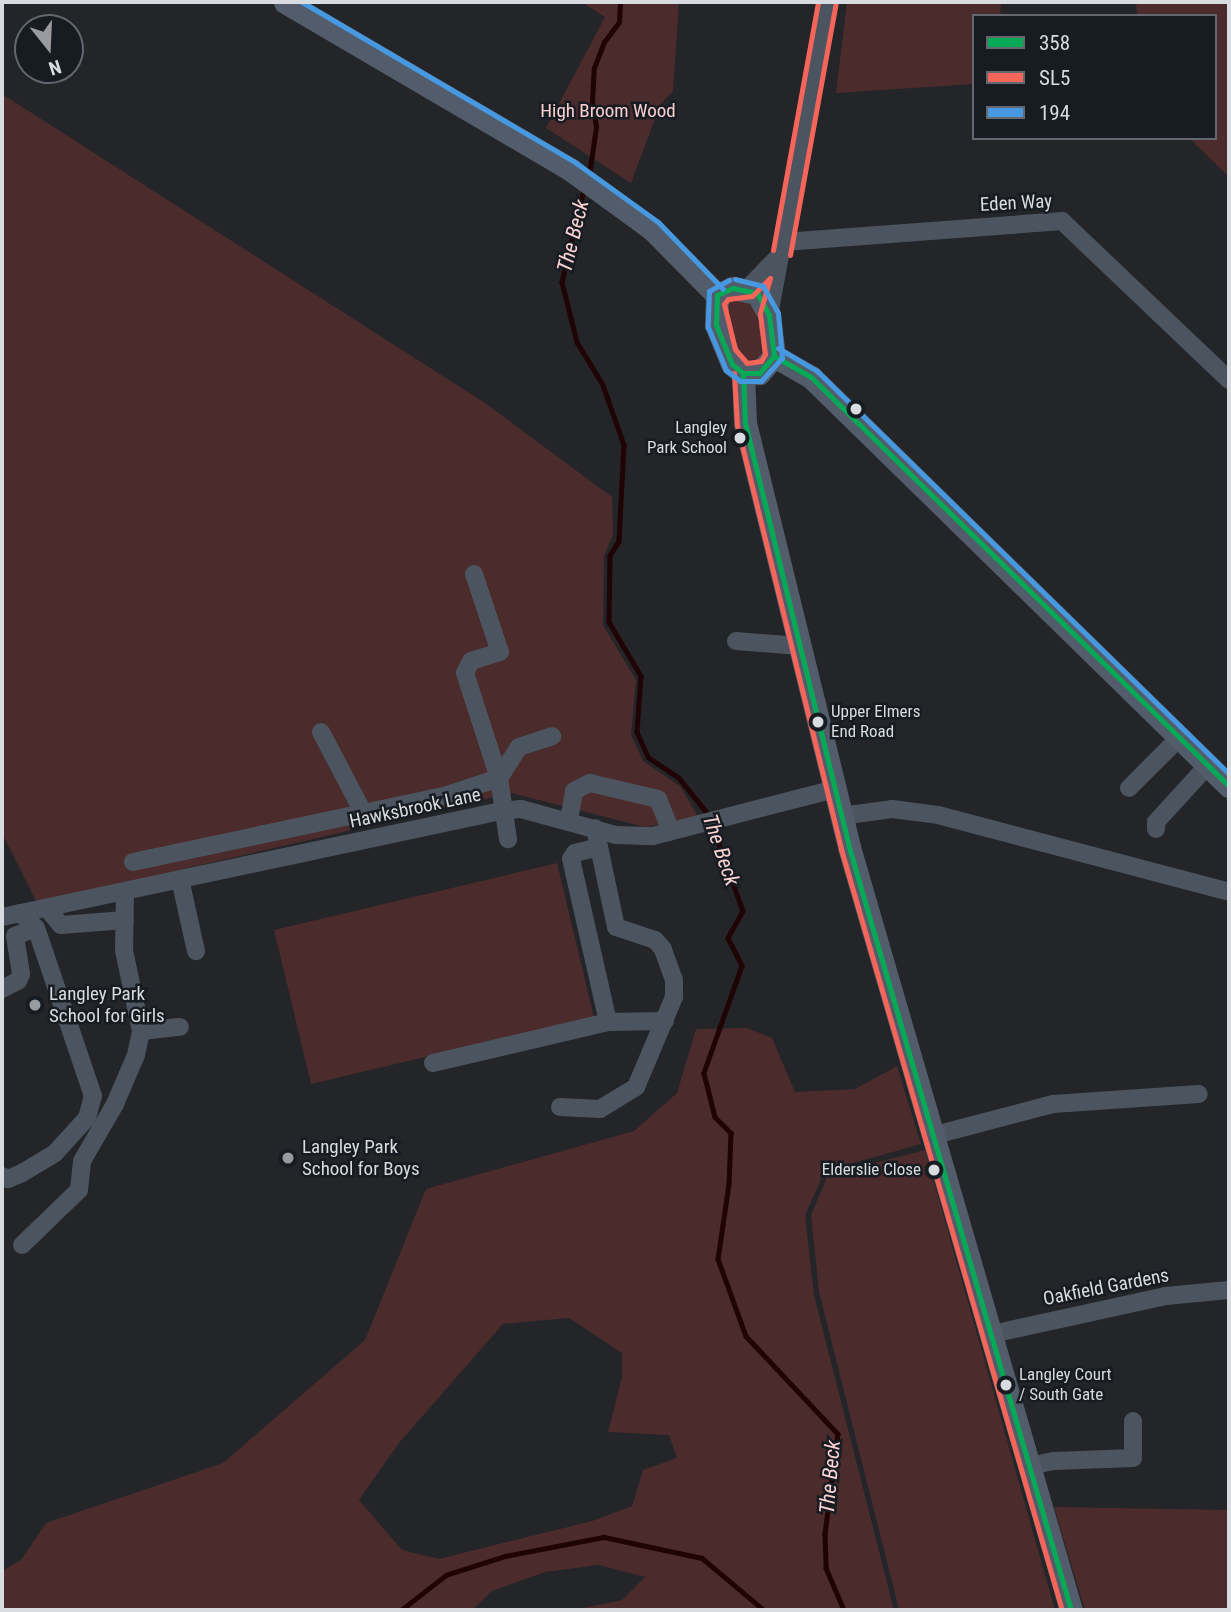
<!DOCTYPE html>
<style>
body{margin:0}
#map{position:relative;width:1231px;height:1612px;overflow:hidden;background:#232528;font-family:"Roboto Condensed",sans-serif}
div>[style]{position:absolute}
.green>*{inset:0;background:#4b2b2b}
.stream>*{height:4.5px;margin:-2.25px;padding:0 2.25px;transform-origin:2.25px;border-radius:2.25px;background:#200305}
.minor>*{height:18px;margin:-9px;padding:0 9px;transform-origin:9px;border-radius:9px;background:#4c555f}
.major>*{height:23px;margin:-11.5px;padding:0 11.5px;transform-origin:11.5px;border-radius:11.5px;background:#525c6a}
.bus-1>*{height:5px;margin:-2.5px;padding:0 2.5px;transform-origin:2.5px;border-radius:2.5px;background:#06aa56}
.bus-2>*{height:5px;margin:-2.5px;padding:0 2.5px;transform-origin:2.5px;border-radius:2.5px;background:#f6655a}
.bus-3>*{height:5px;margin:-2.5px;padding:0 2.5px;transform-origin:2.5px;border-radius:2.5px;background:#4699e1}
.dots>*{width:19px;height:19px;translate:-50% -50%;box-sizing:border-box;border:4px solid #171c22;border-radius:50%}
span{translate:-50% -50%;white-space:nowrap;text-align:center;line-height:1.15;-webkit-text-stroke:5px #171c22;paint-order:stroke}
.bus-label{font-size:17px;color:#d8dbdf}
.right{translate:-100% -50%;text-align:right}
.left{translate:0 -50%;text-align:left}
.park-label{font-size:19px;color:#f9d0cf}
.street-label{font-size:19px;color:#d8dbdf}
.poi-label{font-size:19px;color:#d8dbdf}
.water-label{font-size:21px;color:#fcd3d2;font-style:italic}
.frame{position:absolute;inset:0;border:4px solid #d8dbdf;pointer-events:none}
.legend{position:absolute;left:972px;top:14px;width:245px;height:126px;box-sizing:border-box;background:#171c22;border:2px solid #64686e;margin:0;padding:9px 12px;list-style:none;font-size:21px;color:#d8dbdf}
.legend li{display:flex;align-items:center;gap:14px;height:35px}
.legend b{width:35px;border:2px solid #64686e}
.north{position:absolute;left:14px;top:14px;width:70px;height:70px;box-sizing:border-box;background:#171c22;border:2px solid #64686e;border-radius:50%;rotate:162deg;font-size:19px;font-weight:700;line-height:28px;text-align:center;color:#d8dbdf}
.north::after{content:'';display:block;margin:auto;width:24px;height:32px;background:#999b9f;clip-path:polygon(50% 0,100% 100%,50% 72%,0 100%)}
</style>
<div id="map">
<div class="green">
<div style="clip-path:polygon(581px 2px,679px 2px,673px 91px,660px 105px,631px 183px,546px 128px,605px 17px)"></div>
<div style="clip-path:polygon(847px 2px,1001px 2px,1000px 16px,974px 16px,974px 84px,836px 93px)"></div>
<div style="clip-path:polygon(1136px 2px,1229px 2px,1229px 177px,1189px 138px,1215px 138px,1215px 16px,1137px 16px)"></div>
<div style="clip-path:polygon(2px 94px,485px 403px,612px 497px,613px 535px,604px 556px,603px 625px,636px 680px,631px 735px,643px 761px,680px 786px,699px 818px,645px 827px,511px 793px,37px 903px,2px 833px)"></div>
<div style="clip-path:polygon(730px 296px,750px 302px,756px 313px,764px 344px,760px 361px,747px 365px,731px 352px,724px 300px)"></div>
<div style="clip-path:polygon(557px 863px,594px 1017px,311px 1084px,274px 930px)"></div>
<div style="clip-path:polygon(evenodd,747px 1028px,772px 1038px,795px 1092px,855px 1089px,897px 1066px,921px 1144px,825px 1171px,805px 1215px,814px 1295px,894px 1610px,574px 1610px,622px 1600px,645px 1577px,599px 1565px,545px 1572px,492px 1591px,472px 1610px,2px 1610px,2px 1571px,21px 1560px,46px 1523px,223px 1463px,365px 1340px,426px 1189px,634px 1131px,677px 1093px,696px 1029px,747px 1028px,569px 1318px,622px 1353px,622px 1377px,608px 1432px,669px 1435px,677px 1458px,643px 1470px,632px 1506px,592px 1521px,439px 1559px,402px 1550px,359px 1500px,399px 1443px,503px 1324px,569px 1318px)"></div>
<div style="clip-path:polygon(925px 1150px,1055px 1610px,899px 1610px,819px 1292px,811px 1215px,828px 1175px)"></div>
<div style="clip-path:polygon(1054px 1507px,1229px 1510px,1229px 1610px,1085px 1610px)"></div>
</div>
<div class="stream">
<div style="left:589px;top:175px;width:49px;rotate:-81.7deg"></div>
<div style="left:596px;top:127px;width:25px;rotate:-99deg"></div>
<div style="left:592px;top:102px;width:34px;rotate:-87deg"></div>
<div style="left:594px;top:68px;width:28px;rotate:-69deg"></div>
<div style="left:604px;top:42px;width:25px;rotate:-53deg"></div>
<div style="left:619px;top:22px;width:20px;rotate:-87deg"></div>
<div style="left:584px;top:190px;width:95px;rotate:103.4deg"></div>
<div style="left:562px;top:282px;width:62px;rotate:76deg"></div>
<div style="left:577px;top:342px;width:50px;rotate:58.8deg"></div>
<div style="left:603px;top:385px;width:64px;rotate:70.7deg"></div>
<div style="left:624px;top:445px;width:96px;rotate:93deg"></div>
<div style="left:619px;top:541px;width:17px;rotate:121deg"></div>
<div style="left:610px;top:556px;width:66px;rotate:90.9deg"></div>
<div style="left:609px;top:622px;width:63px;rotate:59.3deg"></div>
<div style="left:641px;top:676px;width:56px;rotate:94.1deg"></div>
<div style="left:637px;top:732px;width:27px;rotate:66deg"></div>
<div style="left:648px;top:757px;width:37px;rotate:34deg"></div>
<div style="left:679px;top:778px;width:48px;rotate:51deg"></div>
<div style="left:712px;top:824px;width:92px;rotate:70.4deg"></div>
<div style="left:743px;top:911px;width:31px;rotate:119deg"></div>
<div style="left:728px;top:938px;width:31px;rotate:63deg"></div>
<div style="left:742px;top:966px;width:114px;rotate:109.6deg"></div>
<div style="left:704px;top:1073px;width:45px;rotate:76deg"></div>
<div style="left:715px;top:1117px;width:23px;rotate:45deg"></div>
<div style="left:731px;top:1133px;width:51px;rotate:92.2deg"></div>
<div style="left:729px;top:1184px;width:76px;rotate:98.3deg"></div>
<div style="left:718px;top:1259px;width:82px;rotate:70deg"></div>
<div style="left:746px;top:1336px;width:134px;rotate:46.8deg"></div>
<div style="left:838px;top:1434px;width:101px;rotate:97.4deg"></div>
<div style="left:825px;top:1534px;width:34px;rotate:88deg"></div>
<div style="left:826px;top:1568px;width:46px;rotate:66.8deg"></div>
<div style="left:76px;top:1610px;width:23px"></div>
<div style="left:401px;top:1610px;width:57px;rotate:-37.9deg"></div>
<div style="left:446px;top:1575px;width:62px;rotate:-17.9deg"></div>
<div style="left:505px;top:1556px;width:101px;rotate:-10.9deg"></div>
<div style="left:604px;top:1537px;width:100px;rotate:12.1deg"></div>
<div style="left:702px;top:1558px;width:81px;rotate:40deg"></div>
</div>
<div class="minor">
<div style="left:784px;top:242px;width:279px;rotate:-4.3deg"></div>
<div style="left:1062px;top:221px;width:231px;rotate:43.6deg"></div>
<div style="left:748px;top:288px;width:47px;rotate:-45.9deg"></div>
<div style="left:769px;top:315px;width:318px;rotate:-79.5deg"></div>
<div style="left:474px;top:574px;width:82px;rotate:71.6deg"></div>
<div style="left:500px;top:652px;width:30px;rotate:163deg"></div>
<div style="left:471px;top:661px;width:13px;rotate:117deg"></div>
<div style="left:465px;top:673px;width:110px;rotate:72.1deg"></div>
<div style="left:499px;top:778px;width:62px;rotate:81.6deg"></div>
<div style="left:736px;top:641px;width:64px;rotate:4.5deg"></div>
<div style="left:321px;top:732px;width:93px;rotate:62.3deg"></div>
<div style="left:1129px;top:788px;width:72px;rotate:-45deg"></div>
<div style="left:841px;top:816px;width:51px;rotate:-7.8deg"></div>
<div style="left:892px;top:809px;width:46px;rotate:7.4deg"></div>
<div style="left:938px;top:815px;width:301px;rotate:14.8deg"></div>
<div style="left:569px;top:820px;width:29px;rotate:-80deg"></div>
<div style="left:574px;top:791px;width:18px;rotate:-27deg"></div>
<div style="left:590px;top:783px;width:70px;rotate:13.2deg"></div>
<div style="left:658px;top:799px;width:35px;rotate:68deg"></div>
<div style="left:1156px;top:829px;width:7px;rotate:-90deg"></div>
<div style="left:1156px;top:822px;width:77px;rotate:-47.6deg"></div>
<div style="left:599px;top:847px;width:25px;rotate:166deg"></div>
<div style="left:575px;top:853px;width:7px;rotate:124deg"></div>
<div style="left:571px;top:859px;width:167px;rotate:77.2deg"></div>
<div style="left:133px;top:862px;width:321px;rotate:-12deg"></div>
<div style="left:447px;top:795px;width:55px;rotate:-18.1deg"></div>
<div style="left:499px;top:778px;width:37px;rotate:-57deg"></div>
<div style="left:519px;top:747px;width:35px;rotate:-18deg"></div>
<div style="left:180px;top:879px;width:74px;rotate:77.5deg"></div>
<div style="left:47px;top:908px;width:22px;rotate:51deg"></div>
<div style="left:61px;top:925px;width:64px;rotate:-4.5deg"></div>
<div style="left:2px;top:917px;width:510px;rotate:-11.99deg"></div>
<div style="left:501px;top:811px;width:20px;rotate:-6deg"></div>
<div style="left:521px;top:809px;width:98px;rotate:15.3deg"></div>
<div style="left:616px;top:835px;width:37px;rotate:2deg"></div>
<div style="left:653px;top:836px;width:188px;rotate:-14.5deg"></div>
<div style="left:2px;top:989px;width:18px;rotate:-27deg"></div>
<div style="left:18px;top:981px;width:8px;rotate:-67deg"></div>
<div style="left:21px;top:974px;width:38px;rotate:-99deg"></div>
<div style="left:15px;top:936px;width:22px;rotate:-21deg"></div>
<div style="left:141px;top:1031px;width:39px;rotate:-6deg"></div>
<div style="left:433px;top:1063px;width:180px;rotate:-13.2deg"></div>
<div style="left:608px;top:1022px;width:57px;rotate:-1deg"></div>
<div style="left:560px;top:1107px;width:40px;rotate:2.9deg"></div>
<div style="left:600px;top:1109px;width:42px;rotate:-31.4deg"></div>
<div style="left:636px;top:1087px;width:98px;rotate:-67.1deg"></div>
<div style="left:674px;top:997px;width:17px;rotate:-90deg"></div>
<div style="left:674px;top:980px;width:33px;rotate:-110deg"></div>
<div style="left:663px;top:949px;width:12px;rotate:-132deg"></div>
<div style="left:655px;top:940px;width:41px;rotate:-161.6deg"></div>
<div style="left:616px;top:927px;width:101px;rotate:-102deg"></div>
<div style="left:935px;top:1135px;width:122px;rotate:-14.7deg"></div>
<div style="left:1053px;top:1104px;width:146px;rotate:-3.9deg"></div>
<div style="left:2px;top:1176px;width:7px;rotate:27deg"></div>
<div style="left:8px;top:1179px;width:15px;rotate:-23deg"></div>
<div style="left:22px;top:1173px;width:39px;rotate:-31deg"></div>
<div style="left:55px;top:1153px;width:47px;rotate:-47.6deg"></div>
<div style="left:87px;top:1118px;width:23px;rotate:-75deg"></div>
<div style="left:93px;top:1096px;width:177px;rotate:-108.7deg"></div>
<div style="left:36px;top:928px;width:22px;rotate:-137deg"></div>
<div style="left:22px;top:1245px;width:79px;rotate:-44deg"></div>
<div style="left:79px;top:1190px;width:29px;rotate:-84deg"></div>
<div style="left:82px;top:1161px;width:66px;rotate:-59.9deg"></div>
<div style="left:115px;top:1104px;width:53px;rotate:-66.8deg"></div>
<div style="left:136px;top:1055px;width:25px;rotate:-78deg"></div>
<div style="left:141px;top:1031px;width:83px;rotate:-101.9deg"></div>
<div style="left:124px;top:950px;width:59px;rotate:-89deg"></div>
<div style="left:992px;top:1334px;width:178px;rotate:-12.3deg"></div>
<div style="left:1166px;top:1296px;width:63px;rotate:-5.4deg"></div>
<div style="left:1030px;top:1466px;width:25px;rotate:-12deg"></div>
<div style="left:1054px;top:1461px;width:79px;rotate:-2.2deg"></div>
<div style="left:1133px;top:1458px;width:37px;rotate:-90deg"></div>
</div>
<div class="major">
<div style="left:285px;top:2px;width:332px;rotate:30.4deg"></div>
<div style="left:571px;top:170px;width:100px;rotate:36.1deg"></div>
<div style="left:652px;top:229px;width:93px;rotate:45.4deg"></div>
<div style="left:733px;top:288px;width:25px;rotate:12deg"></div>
<div style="left:757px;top:293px;width:25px;rotate:61deg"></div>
<div style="left:769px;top:315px;width:41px;rotate:83deg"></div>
<div style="left:774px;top:356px;width:23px;rotate:131deg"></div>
<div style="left:759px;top:373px;width:16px;rotate:180deg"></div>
<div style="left:743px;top:373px;width:14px;rotate:-141deg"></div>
<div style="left:732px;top:364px;width:42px;rotate:-112.3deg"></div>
<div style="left:716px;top:325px;width:30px;rotate:-88deg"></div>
<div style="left:717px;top:295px;width:17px;rotate:-24deg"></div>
<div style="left:774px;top:356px;width:43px;rotate:29.6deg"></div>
<div style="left:811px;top:377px;width:585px;rotate:44.38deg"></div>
<div style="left:743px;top:373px;width:50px;rotate:87.7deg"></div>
<div style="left:745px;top:423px;width:437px;rotate:76.2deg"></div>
<div style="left:849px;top:847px;width:795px;rotate:73.78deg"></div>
</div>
<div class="bus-1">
<div style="left:733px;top:288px;width:25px;rotate:12deg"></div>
<div style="left:757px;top:293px;width:25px;rotate:61deg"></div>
<div style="left:769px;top:315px;width:41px;rotate:83deg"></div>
<div style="left:774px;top:356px;width:23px;rotate:131deg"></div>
<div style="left:759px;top:373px;width:16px;rotate:180deg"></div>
<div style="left:743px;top:373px;width:14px;rotate:-141deg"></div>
<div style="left:732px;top:364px;width:42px;rotate:-112.3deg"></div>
<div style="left:716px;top:325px;width:30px;rotate:-88deg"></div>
<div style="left:717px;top:295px;width:17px;rotate:-24deg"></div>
<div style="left:774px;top:356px;width:43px;rotate:29.6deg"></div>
<div style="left:811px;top:377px;width:585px;rotate:44.38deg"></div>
<div style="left:743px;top:373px;width:50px;rotate:87.7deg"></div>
<div style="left:745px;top:423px;width:437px;rotate:76.2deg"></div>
<div style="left:849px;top:847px;width:795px;rotate:73.78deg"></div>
</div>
<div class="bus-2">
<div style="left:773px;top:250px;width:252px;rotate:-79.7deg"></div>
<div style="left:790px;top:255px;width:256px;rotate:-79.7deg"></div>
<div style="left:770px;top:278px;width:37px;rotate:106deg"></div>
<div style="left:760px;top:314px;width:40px;rotate:82.9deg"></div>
<div style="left:765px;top:354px;width:8px;rotate:120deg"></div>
<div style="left:761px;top:361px;width:14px;rotate:172deg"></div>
<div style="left:747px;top:363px;width:18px;rotate:-131deg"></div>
<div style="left:735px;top:349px;width:46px;rotate:-103.7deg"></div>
<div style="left:724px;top:304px;width:6px;rotate:-51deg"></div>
<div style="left:728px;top:299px;width:24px;rotate:-7deg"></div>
<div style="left:752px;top:296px;width:25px;rotate:-45deg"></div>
<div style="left:734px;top:373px;width:52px;rotate:86.7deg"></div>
<div style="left:737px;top:425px;width:437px;rotate:76.2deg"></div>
<div style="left:841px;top:849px;width:792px;rotate:73.81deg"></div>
</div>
<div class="bus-3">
<div style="left:302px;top:2px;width:318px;rotate:30.4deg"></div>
<div style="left:576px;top:163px;width:101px;rotate:35.7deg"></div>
<div style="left:658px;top:222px;width:93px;rotate:45.9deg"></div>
<div style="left:729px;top:280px;width:23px;rotate:151deg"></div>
<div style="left:709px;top:291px;width:36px;rotate:92deg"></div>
<div style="left:708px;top:327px;width:47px;rotate:67.3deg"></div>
<div style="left:726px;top:370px;width:18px;rotate:38deg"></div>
<div style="left:740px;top:381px;width:21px"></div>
<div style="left:761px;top:381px;width:31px;rotate:-48deg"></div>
<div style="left:782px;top:358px;width:45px;rotate:-95.1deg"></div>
<div style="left:778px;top:313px;width:31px;rotate:-119deg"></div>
<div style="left:763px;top:286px;width:29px;rotate:-166deg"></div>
<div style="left:778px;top:348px;width:45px;rotate:30.5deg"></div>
<div style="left:817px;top:371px;width:576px;rotate:44.37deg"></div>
</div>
<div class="dots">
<div style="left:856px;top:409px;background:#d8dbdf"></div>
<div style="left:740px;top:438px;background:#d8dbdf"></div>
<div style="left:818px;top:722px;background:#d8dbdf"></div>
<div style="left:35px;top:1005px;background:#999b9f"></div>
<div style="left:288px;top:1158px;background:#999b9f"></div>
<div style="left:934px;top:1170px;background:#d8dbdf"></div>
<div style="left:1006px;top:1385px;background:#d8dbdf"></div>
</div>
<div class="bus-label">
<span class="right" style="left:727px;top:438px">Langley<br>Park School</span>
<span class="left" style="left:831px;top:722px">Upper Elmers<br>End Road</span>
<span class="right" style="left:921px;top:1170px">Elderslie Close</span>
<span class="left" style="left:1019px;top:1385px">Langley Court<br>/ South Gate</span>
</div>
<div class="park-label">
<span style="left:608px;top:111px">High Broom Wood</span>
</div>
<div class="street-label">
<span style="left:1016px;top:203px;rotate:-3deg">Eden Way</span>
<span style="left:415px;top:808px;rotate:-12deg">Hawksbrook Lane</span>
<span style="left:1106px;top:1287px;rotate:-11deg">Oakfield Gardens</span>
</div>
<div class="poi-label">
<span class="left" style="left:49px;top:1005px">Langley Park<br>School for Girls</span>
<span class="left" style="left:302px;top:1158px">Langley Park<br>School for Boys</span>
</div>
<div class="water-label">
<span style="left:573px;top:236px;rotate:-76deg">The Beck</span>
<span style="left:721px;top:850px;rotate:71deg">The Beck</span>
<span style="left:830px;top:1477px;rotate:-85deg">The Beck</span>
</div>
<div class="frame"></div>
<ul class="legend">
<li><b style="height:9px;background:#06aa56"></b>358</li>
<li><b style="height:9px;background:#f6655a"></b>SL5</li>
<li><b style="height:9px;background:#4699e1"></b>194</li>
</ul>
<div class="north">N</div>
</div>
